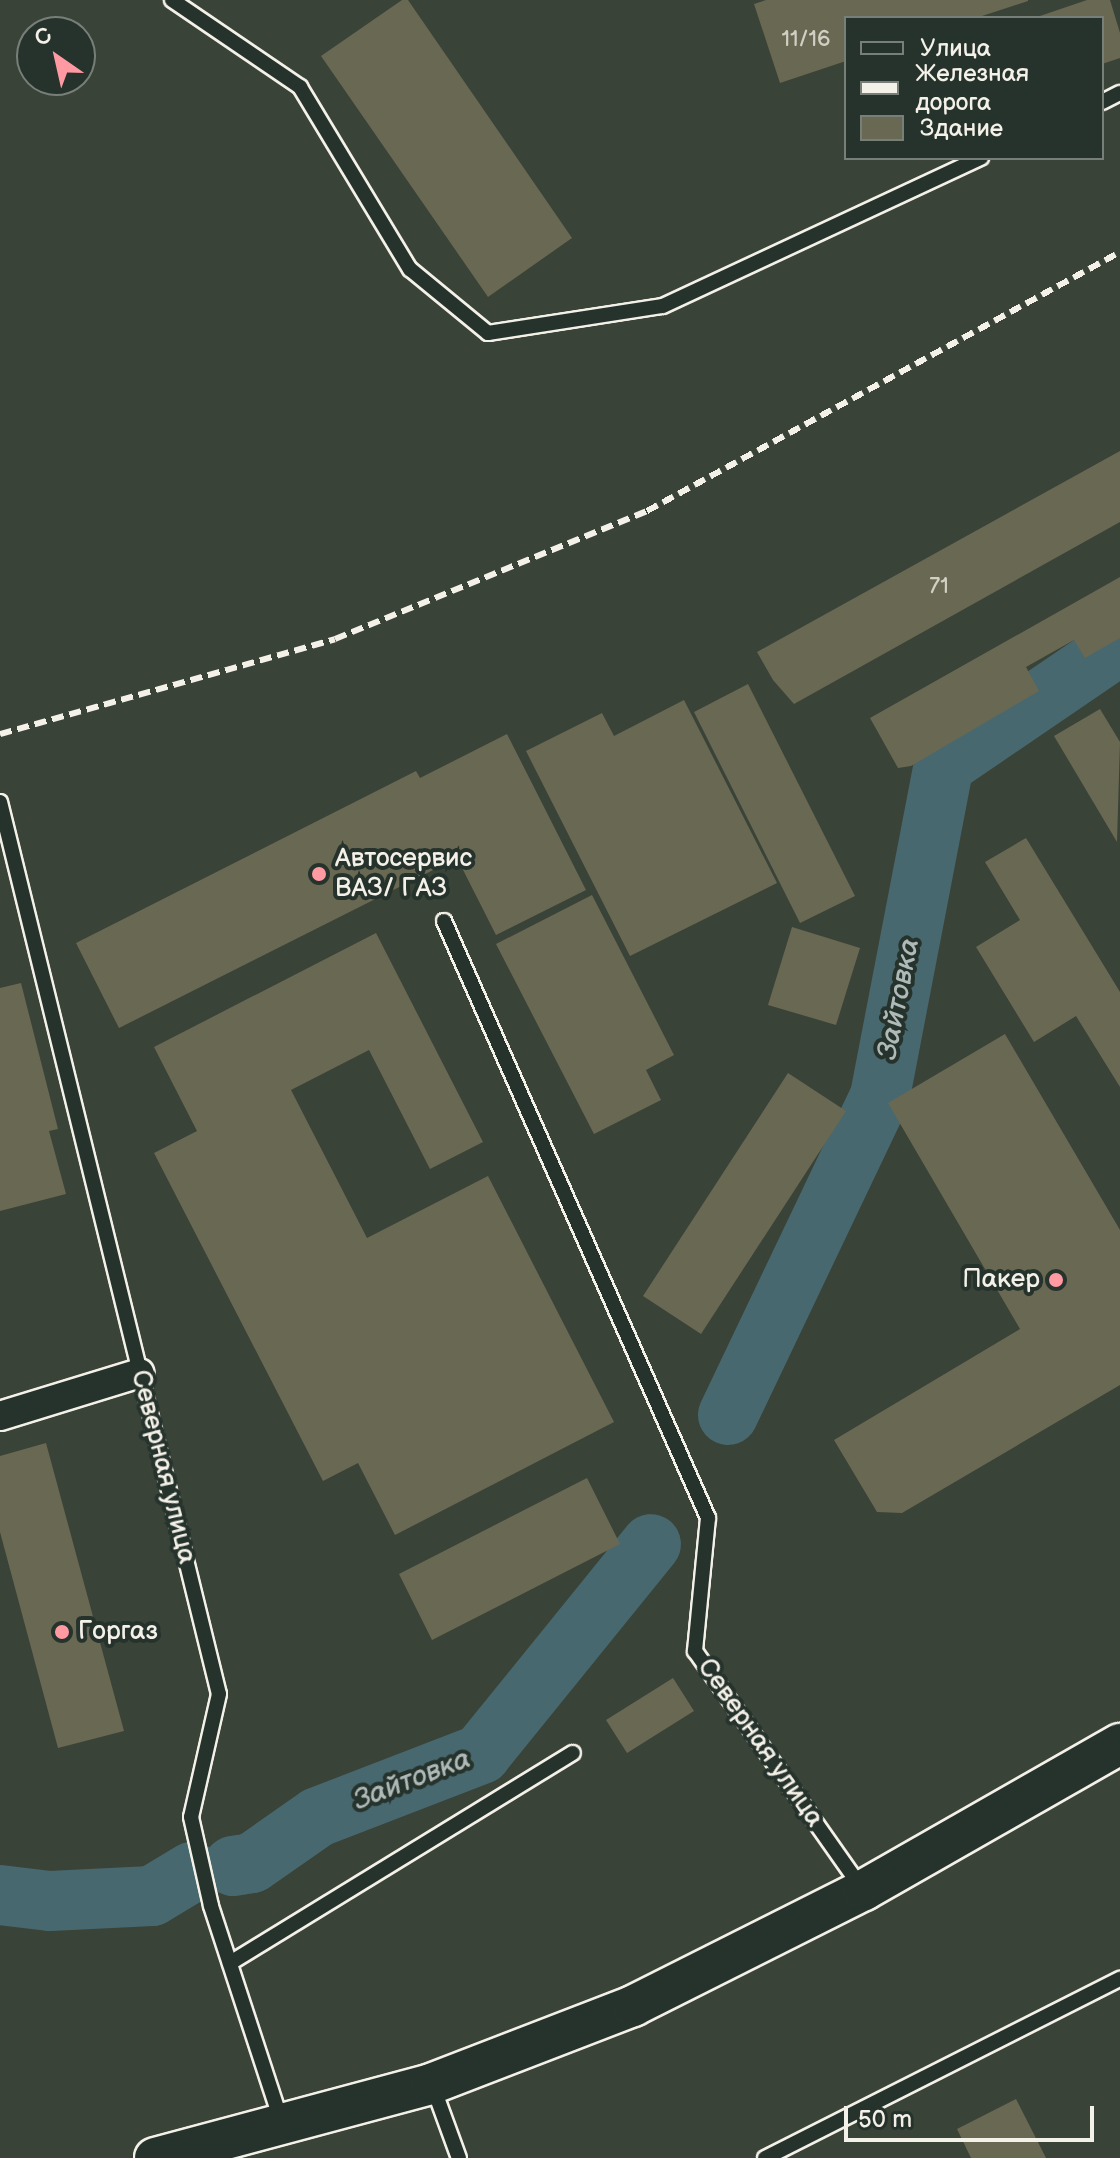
<!DOCTYPE html>
<meta charset="utf-8">
<style>
body{margin:0}
#map{position:relative;width:1120px;height:2158px;overflow:hidden;background:#3a4338;font-family:"Balsamiq Sans",sans-serif}
div>[style]{position:absolute}
.river>*{height:60px;margin:-30px;padding:0 30px;transform-origin:30px;border-radius:30px;background:#48686f}
.building>*{inset:0;background:#696853}
.roads{filter:drop-shadow(2px 0 #f4f1e8) drop-shadow(-2px 0 #f4f1e8) drop-shadow(0 2px #f4f1e8) drop-shadow(0 -2px #f4f1e8)}
.lane>*{height:14px;margin:-7px;padding:0 7px;transform-origin:7px;border-radius:7px;background:#26332d}
.street>*{height:28px;margin:-14px;padding:0 14px;transform-origin:14px;border-radius:14px;background:#26332d}
.secondary>*{height:40px;margin:-20px;padding:0 20px;transform-origin:20px;border-radius:20px;background:#26332d}
.rail>*{height:6px;margin-top:-3px;transform-origin:0;background:repeating-linear-gradient(90deg,#f4f1e8 0 12px,transparent 0 18px)}
.dots>*{width:22px;height:22px;translate:-50% -50%;box-sizing:border-box;border:4px solid #26332d;border-radius:50%}
span{translate:-50% -50%;white-space:nowrap;text-align:center;line-height:1.15;-webkit-text-stroke:8px #26332d;paint-order:stroke}
.number-label{font-size:22px;color:#d1cfc3}
.number-label span{-webkit-text-stroke-width:0}
.poi-label{font-size:26px;color:#f4f1e8}
.left{translate:0 -50%;text-align:left}
.right{translate:-100% -50%;text-align:right}
.street-label{font-size:26px;color:#f4f1e8}
.water-label{font-size:28px;color:#afbab8;font-style:italic}
.legend{position:absolute;left:844px;top:16px;width:260px;height:144px;box-sizing:border-box;background:#26332d;border:2px solid #787f78;margin:0;padding:10px 14px;list-style:none;font-size:24px;color:#f4f1e8}
.legend li{display:flex;align-items:center;gap:16px;height:40px}
.legend b{width:40px;border:2px solid #787f78}
.north{position:absolute;left:16px;top:16px;width:80px;height:80px;box-sizing:border-box;background:#26332d;border:2px solid #787f78;border-radius:50%;rotate:326deg;font-size:22px;font-weight:700;line-height:32px;text-align:center;color:#f4f1e8}
.north::after{content:'';display:block;margin:auto;width:28px;height:36px;background:#ff9aa2;clip-path:polygon(50% 0,100% 100%,50% 72%,0 100%)}
.scale{position:absolute;left:844px;top:2106px;width:250px;height:36px;box-sizing:border-box;border:4px solid #f4f1e8;border-top:0;padding-left:10px;font-size:24px;line-height:28px;white-space:nowrap;color:#f4f1e8;-webkit-text-stroke:6px #26332d;paint-order:stroke}
</style>
<div id="map">
<div class="river">
<div style="left:728px;top:1415px;width:353px;rotate:-64.5deg"></div>
<div style="left:880px;top:1096px;width:337px;rotate:-79.1deg"></div>
<div style="left:944px;top:765px;width:213px;rotate:-34.3deg"></div>
<div style="left:233px;top:1866px;width:19px;rotate:-9deg"></div>
<div style="left:252px;top:1863px;width:80px;rotate:-34.9deg"></div>
<div style="left:318px;top:1817px;width:175px;rotate:-21.1deg"></div>
<div style="left:481px;top:1754px;width:270px;rotate:-51deg"></div>
<div style="left:0;top:1895px;width:50px;rotate:6.8deg"></div>
<div style="left:50px;top:1901px;width:102px;rotate:-2.8deg"></div>
<div style="left:152px;top:1896px;width:47px;rotate:-31deg"></div>
</div>
<div class="building">
<div style="clip-path:polygon(402px 0,408px 0,572px 238px,488px 297px,321px 56px)"></div>
<div style="clip-path:polygon(766px 0,1028px 0,1028px 1px,976px 18px,846px 18px,846px 61px,780px 83px,754px 4px)"></div>
<div style="clip-path:polygon(1087px 0,1110px 0,1120px 33px,1120px 58px,1102px 64px,1102px 18px,1034px 18px)"></div>
<div style="clip-path:polygon(1120px 451px,1120px 522px,794px 704px,773px 680px,757px 652px)"></div>
<div style="clip-path:polygon(1120px 577px,1120px 638px,1085px 658px,1074px 640px,1026px 667px,1039px 691px,911px 766px,898px 768px,870px 718px)"></div>
<div style="clip-path:polygon(748px 684px,855px 896px,800px 923px,694px 712px)"></div>
<div style="clip-path:polygon(684px 700px,777px 883px,630px 956px,526px 751px,602px 713px,614px 736px)"></div>
<div style="clip-path:polygon(1100px 709px,1120px 742px,1117px 842px,1054px 736px)"></div>
<div style="clip-path:polygon(507px 734px,586px 890px,496px 935px,457px 858px,119px 1028px,76px 943px,416px 771px,420px 778px)"></div>
<div style="clip-path:polygon(1026px 838px,1120px 992px,1120px 1087px,1076px 1016px,1034px 1042px,976px 947px,1020px 920px,985px 862px)"></div>
<div style="clip-path:polygon(592px 895px,674px 1055px,646px 1070px,661px 1100px,594px 1134px,496px 944px)"></div>
<div style="clip-path:polygon(792px 927px,860px 948px,836px 1025px,768px 1005px)"></div>
<div style="clip-path:polygon(376px 933px,483px 1142px,430px 1169px,369px 1050px,291px 1090px,367px 1238px,488px 1176px,614px 1422px,395px 1535px,358px 1463px,323px 1481px,154px 1153px,197px 1131px,154px 1047px)"></div>
<div style="clip-path:polygon(21px 983px,58px 1129px,49px 1131px,66px 1194px,0 1211px,0 988px)"></div>
<div style="clip-path:polygon(1005px 1034px,1120px 1230px,1120px 1385px,902px 1513px,877px 1512px,834px 1440px,1020px 1329px,888px 1103px)"></div>
<div style="clip-path:polygon(788px 1073px,846px 1111px,701px 1334px,643px 1296px)"></div>
<div style="clip-path:polygon(46px 1443px,124px 1731px,58px 1748px,0 1532px,0 1456px)"></div>
<div style="clip-path:polygon(587px 1478px,620px 1544px,432px 1640px,399px 1574px)"></div>
<div style="clip-path:polygon(673px 1678px,694px 1711px,627px 1753px,606px 1720px)"></div>
<div style="clip-path:polygon(1016px 2099px,1046px 2158px,971px 2158px,957px 2129px)"></div>
</div>
<div class="roads">
<div class="lane">
<div style="left:172px;top:0;width:155px;rotate:34.2deg"></div>
<div style="left:300px;top:87px;width:213px;rotate:58.9deg"></div>
<div style="left:410px;top:269px;width:101px;rotate:39.4deg"></div>
<div style="left:488px;top:333px;width:177px;rotate:-8.8deg"></div>
<div style="left:663px;top:306px;width:351px;rotate:-25deg"></div>
<div style="left:1102px;top:102px;width:20px;rotate:-27deg"></div>
<div style="left:0;top:802px;width:918px;rotate:76.21deg"></div>
<div style="left:219px;top:1694px;width:126px;rotate:102.8deg"></div>
<div style="left:191px;top:1817px;width:91px;rotate:77.3deg"></div>
<div style="left:211px;top:1906px;width:228px;rotate:71.9deg"></div>
<div style="left:444px;top:921px;width:653px;rotate:66.14deg"></div>
<div style="left:708px;top:1518px;width:134px;rotate:95.6deg"></div>
<div style="left:695px;top:1651px;width:289px;rotate:54.9deg"></div>
<div style="left:230px;top:1963px;width:402px;rotate:-31.5deg"></div>
<div style="left:432px;top:2084px;width:79px;rotate:70deg"></div>
<div style="left:765px;top:2158px;width:398px;rotate:-26.8deg"></div>
</div>
<div class="street">
<div style="left:0;top:1416px;width:146px;rotate:-17.1deg"></div>
</div>
<div class="secondary">
<div style="left:155px;top:2158px;width:286px;rotate:-15deg"></div>
<div style="left:431px;top:2084px;width:217px;rotate:-21.1deg"></div>
<div style="left:633px;top:2006px;width:258px;rotate:-26.7deg"></div>
<div style="left:864px;top:1890px;width:295px;rotate:-29.7deg"></div>
</div>
</div>
<div class="rail">
<div style="left:0;top:734px;width:348px;rotate:-15.8deg"></div>
<div style="left:335px;top:639px;width:337px;rotate:-22.3deg"></div>
<div style="left:647px;top:511px;width:539px;rotate:-28.7deg"></div>
</div>
<div class="dots">
<div style="left:319px;top:874px;background:#ff9aa2"></div>
<div style="left:1056px;top:1280px;background:#ff9aa2"></div>
<div style="left:62px;top:1632px;background:#ff9aa2"></div>
</div>
<div class="number-label">
<span style="left:806px;top:40px">11/16</span>
<span style="left:939px;top:587px">71</span>
</div>
<div class="poi-label">
<span class="left" style="left:335px;top:874px">Автосервис<br>ВАЗ/ ГАЗ</span>
<span class="right" style="left:1040px;top:1280px">Пакер</span>
<span class="left" style="left:78px;top:1632px">Горгаз</span>
</div>
<div class="street-label">
<span style="left:163px;top:1467px;rotate:76deg">Северная улица</span>
<span style="left:760px;top:1743px;rotate:55deg">Северная улица</span>
</div>
<div class="water-label">
<span style="left:899px;top:999px;rotate:-79deg">Зайтовка</span>
<span style="left:412px;top:1780px;rotate:-21deg">Зайтовка</span>
</div>
<ul class="legend">
<li><b style="height:10px;background:#26332d"></b>Улица</li>
<li><b style="height:10px;background:#f4f1e8"></b>Железная дорога</li>
<li><b style="height:22px;background:#696853"></b>Здание</li>
</ul>
<div class="north">С</div>
<div class="scale">50 m</div>
</div>
